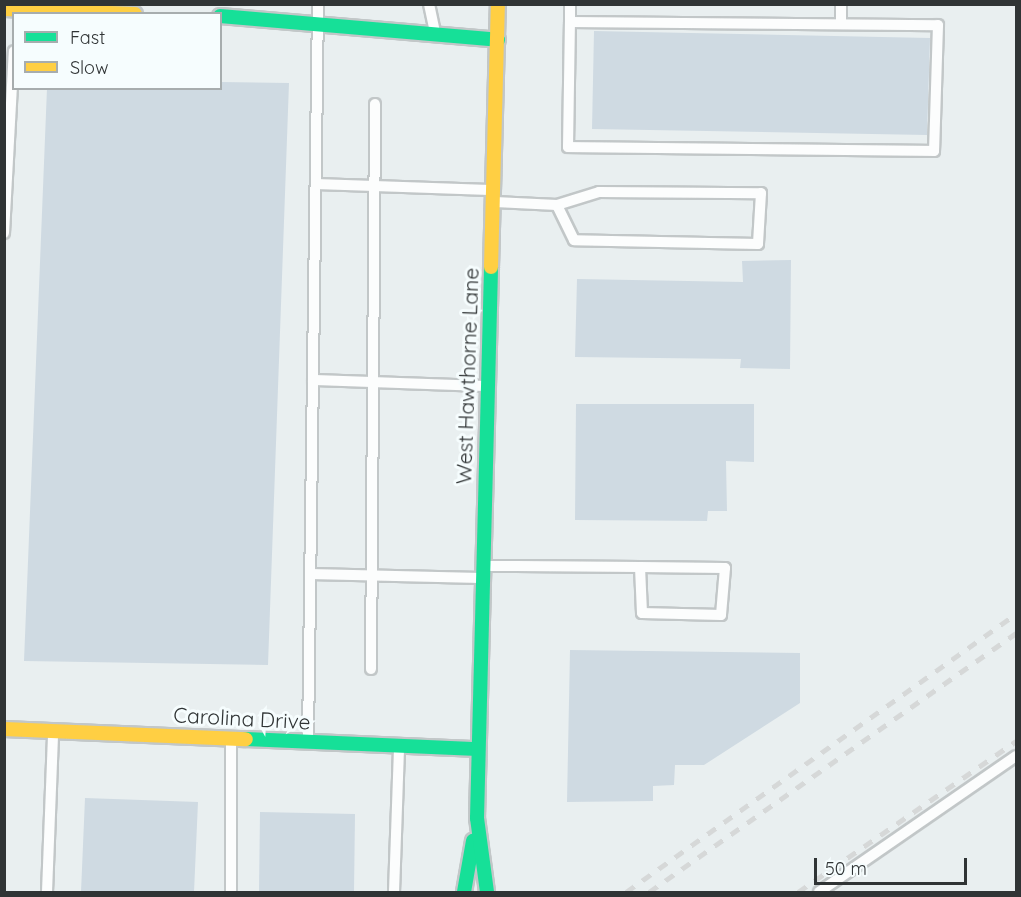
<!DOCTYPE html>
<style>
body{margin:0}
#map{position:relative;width:1021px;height:897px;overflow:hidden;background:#e9eff0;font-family:Quicksand,sans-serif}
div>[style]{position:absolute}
.building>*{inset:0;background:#cfdae2}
.roads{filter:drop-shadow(2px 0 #c2c7c8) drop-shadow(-2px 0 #c2c7c8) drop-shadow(0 2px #c2c7c8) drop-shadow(0 -2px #c2c7c8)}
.lane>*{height:10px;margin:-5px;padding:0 5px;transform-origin:5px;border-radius:5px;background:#fcfdfd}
.fast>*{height:14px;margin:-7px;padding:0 7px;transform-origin:7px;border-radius:7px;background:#16e098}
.slow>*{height:14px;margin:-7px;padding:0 7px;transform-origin:7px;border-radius:7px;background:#ffcf43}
.rail>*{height:4.5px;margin-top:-2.25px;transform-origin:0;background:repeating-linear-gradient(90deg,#d6d8d8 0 10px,transparent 0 20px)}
span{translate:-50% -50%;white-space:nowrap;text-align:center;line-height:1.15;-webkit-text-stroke:6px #f6fdfe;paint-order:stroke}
.street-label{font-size:21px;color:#303435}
.frame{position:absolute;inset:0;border:6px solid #303435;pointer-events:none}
.legend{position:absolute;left:12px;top:12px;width:210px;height:78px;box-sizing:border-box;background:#f6fdfe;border:2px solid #a7adae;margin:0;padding:8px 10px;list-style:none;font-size:18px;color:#303435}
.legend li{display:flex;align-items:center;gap:12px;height:30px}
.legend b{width:30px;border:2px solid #a7adae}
.scale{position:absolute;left:814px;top:858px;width:153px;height:27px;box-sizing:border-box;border:3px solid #303435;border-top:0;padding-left:8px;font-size:18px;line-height:21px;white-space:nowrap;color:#303435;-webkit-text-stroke:4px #f6fdfe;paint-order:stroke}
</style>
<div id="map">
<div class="building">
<div style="clip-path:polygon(594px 31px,930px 38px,927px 135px,592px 129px)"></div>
<div style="clip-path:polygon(220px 82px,289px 83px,268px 665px,24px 661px,47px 88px,220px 88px)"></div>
<div style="clip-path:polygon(791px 260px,790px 369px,740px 368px,741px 359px,575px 357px,577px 279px,743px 282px,742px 261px)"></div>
<div style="clip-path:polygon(576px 404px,754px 404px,754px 462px,726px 461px,727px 511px,708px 511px,707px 521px,575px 520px)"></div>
<div style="clip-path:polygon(570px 650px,800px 653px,800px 703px,704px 765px,675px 765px,674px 785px,653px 786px,653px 801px,567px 802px)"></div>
<div style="clip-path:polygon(85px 798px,198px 802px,194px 892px,81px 892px)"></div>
<div style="clip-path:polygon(260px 812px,355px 814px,354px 892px,259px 892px)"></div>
</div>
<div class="roads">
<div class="lane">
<div style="left:429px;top:4px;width:30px;rotate:78deg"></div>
<div style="left:570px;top:22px;width:368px;rotate:0.5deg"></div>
<div style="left:938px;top:25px;width:126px;rotate:91.8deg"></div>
<div style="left:934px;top:151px;width:366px;rotate:-179.4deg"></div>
<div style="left:568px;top:147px;width:125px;rotate:-89.1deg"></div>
<div style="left:570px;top:22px;width:18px;rotate:-90deg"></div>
<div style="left:841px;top:23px;width:19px;rotate:-90deg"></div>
<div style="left:316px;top:184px;width:174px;rotate:2deg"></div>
<div style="left:495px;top:202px;width:62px;rotate:2.8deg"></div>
<div style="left:557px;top:205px;width:44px;rotate:-17.2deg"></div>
<div style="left:599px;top:192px;width:162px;rotate:0.4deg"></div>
<div style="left:761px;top:193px;width:51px;rotate:93.4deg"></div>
<div style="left:758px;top:244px;width:184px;rotate:-178.8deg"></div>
<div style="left:574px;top:240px;width:39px;rotate:-116deg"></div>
<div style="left:4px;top:233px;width:182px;rotate:-86.9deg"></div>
<div style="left:313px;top:380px;width:173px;rotate:2deg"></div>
<div style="left:486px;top:566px;width:30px"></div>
<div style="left:516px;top:566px;width:124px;rotate:0.5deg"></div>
<div style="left:640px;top:567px;width:85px;rotate:0.7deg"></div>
<div style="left:725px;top:568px;width:47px;rotate:94.9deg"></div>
<div style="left:721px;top:615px;width:79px;rotate:-178.5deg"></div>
<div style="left:642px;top:613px;width:46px;rotate:-92.5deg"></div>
<div style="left:310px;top:574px;width:171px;rotate:1.3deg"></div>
<div style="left:371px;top:669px;width:565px;rotate:-89.59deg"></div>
<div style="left:308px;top:739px;width:735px;rotate:-89.22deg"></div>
<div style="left:231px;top:741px;width:151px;rotate:90deg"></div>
<div style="left:47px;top:892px;width:158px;rotate:-87.8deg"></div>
<div style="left:394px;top:892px;width:146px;rotate:-88deg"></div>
<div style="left:819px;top:892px;width:239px;rotate:-34.6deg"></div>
</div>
<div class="fast">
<div style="left:220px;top:16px;width:279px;rotate:4.9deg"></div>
<div style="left:246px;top:739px;width:232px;rotate:2.5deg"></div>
<div style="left:464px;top:892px;width:52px;rotate:-80deg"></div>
<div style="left:487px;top:892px;width:75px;rotate:-97.7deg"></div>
<div style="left:477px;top:818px;width:551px;rotate:-88.54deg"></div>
</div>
<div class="slow">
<div style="left:4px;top:9px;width:131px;rotate:2.2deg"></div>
<div style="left:491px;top:267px;width:263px;rotate:-88.5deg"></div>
<div style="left:4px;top:729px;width:242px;rotate:2.4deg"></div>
</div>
</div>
<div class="rail">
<div style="left:626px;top:892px;width:479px;rotate:-35.5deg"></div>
<div style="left:649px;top:892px;width:449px;rotate:-35.2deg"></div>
<div style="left:798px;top:892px;width:265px;rotate:-34.7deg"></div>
</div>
<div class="street-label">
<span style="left:467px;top:376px;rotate:-88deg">West Hawthorne Lane</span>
<span style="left:242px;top:718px;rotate:3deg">Carolina Drive</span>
</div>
<div class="frame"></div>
<ul class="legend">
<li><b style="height:8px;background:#16e098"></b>Fast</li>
<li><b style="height:8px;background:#ffcf43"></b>Slow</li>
</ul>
<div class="scale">50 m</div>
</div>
